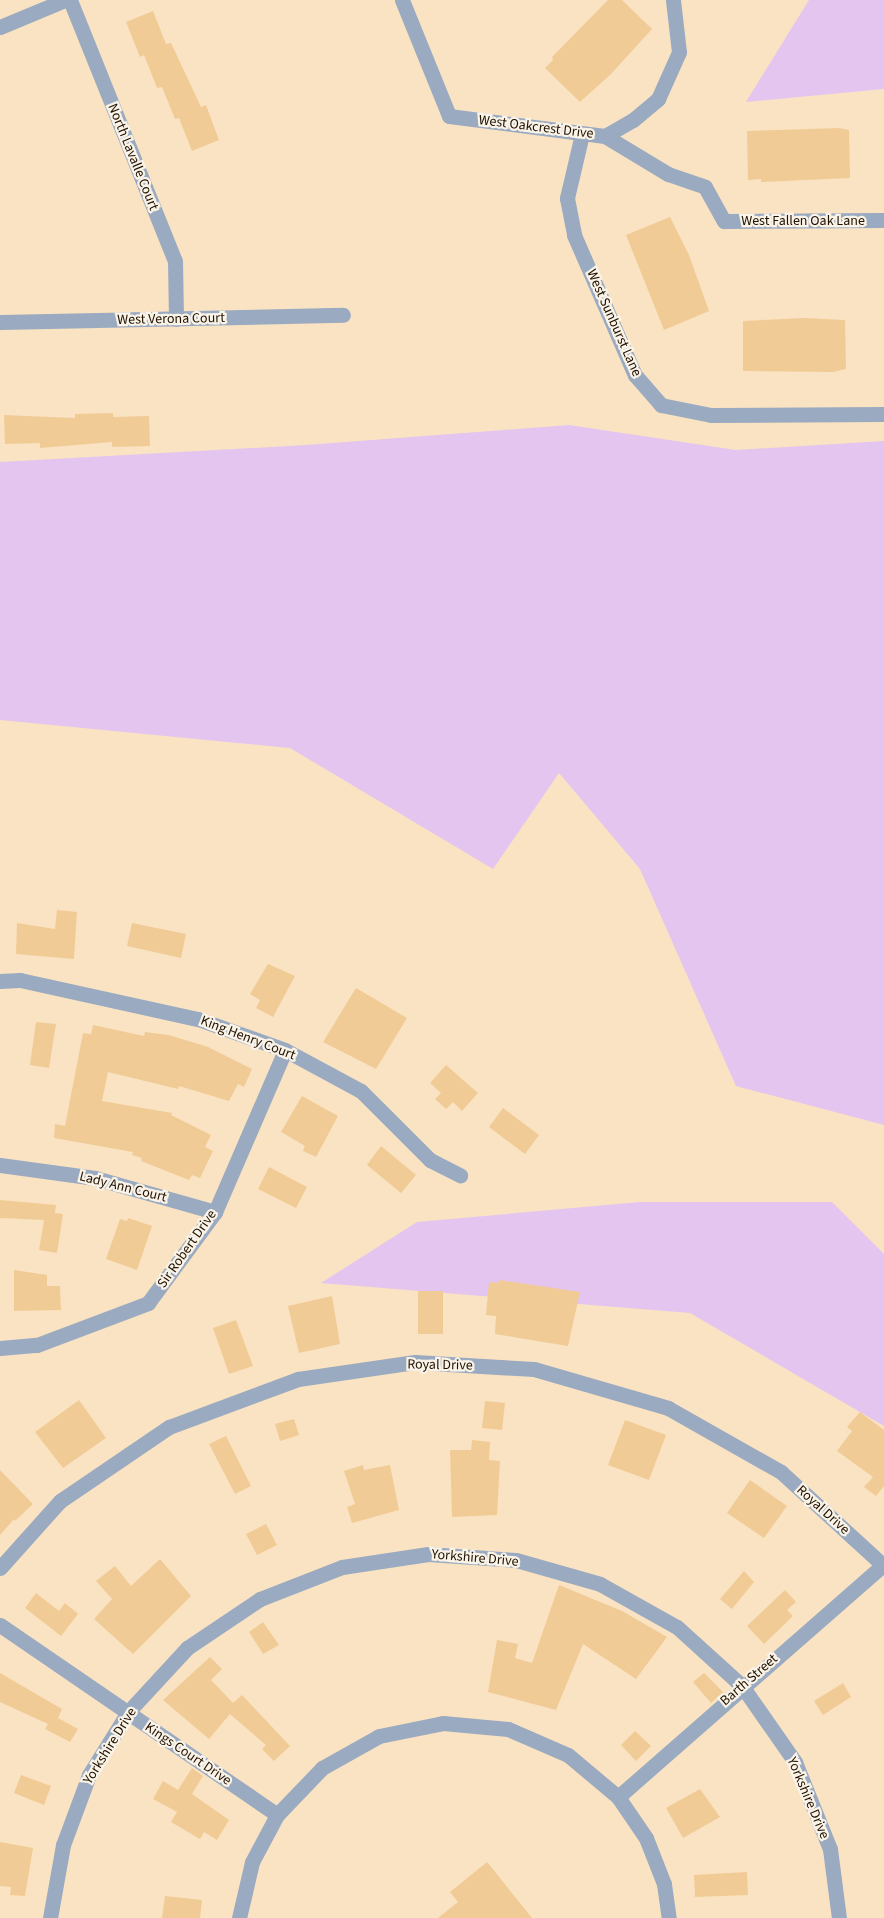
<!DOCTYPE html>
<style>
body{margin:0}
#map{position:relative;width:884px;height:1918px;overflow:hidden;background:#fae3c3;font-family:"Source Sans 3",sans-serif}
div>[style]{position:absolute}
.green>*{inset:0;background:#e3c5f0}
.building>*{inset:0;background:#f1cb95}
.minor>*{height:15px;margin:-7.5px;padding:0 7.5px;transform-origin:7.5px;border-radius:7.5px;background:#9aaac0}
span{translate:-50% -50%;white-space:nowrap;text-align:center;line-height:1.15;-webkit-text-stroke:4.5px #faf3e8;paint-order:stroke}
.street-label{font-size:14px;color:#1f1100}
</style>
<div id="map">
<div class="green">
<div style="clip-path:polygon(809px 0,884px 0,884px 89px,746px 102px)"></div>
<div style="clip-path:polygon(569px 425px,736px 450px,884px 441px,884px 1125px,736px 1086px,640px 869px,559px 773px,493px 869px,290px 748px,0 720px,0 462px,306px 445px)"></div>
<div style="clip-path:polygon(640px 1202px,832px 1202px,884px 1254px,884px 1426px,690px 1313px,321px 1283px,417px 1222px)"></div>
</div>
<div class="building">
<div style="clip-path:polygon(608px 0,622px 0,652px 29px,611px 74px,580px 102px,545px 68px,553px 60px,552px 57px)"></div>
<div style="clip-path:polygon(153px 11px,166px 44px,171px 43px,201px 107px,206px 105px,219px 140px,192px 151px,179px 118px,175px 119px,162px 87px,157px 88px,144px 55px,140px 57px,126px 22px)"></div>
<div style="clip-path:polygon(839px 128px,849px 130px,850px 178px,761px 182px,761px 179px,748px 180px,747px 131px)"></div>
<div style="clip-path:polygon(670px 217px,689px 255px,709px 311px,664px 330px,626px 235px)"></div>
<div style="clip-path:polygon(803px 318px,845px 320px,846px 369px,833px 372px,743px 371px,743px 321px)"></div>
<div style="clip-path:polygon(113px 413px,113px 417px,149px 416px,150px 446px,112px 447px,112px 442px,40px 448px,40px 443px,5px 444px,4px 415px,75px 418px,75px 414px)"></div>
<div style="clip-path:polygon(57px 910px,77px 912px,74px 959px,16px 954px,17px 923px,55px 929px)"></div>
<div style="clip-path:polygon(132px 923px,186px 934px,181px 958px,127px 946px)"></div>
<div style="clip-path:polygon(268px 964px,295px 976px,273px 1017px,256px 1008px,260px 1000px,250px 994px)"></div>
<div style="clip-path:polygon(356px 988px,407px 1018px,376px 1069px,323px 1042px)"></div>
<div style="clip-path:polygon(36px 1022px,56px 1024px,49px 1068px,30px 1065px)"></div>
<div style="clip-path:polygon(93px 1025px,144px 1036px,145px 1032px,169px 1035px,208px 1047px,252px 1069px,244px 1087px,238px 1084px,229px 1101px,179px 1086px,178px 1089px,108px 1072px,102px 1101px,172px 1113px,171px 1115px,211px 1135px,205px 1147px,213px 1151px,200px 1178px,192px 1175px,189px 1180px,141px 1161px,142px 1158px,132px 1155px,133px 1152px,54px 1138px,55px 1124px,65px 1126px,83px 1033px,91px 1034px)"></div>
<div style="clip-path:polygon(446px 1065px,478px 1093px,462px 1111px,453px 1102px,446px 1109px,435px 1099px,441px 1093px,430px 1083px)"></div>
<div style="clip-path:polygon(302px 1096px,338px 1116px,316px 1157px,303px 1151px,305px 1146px,281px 1132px)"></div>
<div style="clip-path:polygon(503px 1108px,539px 1135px,525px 1154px,489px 1127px)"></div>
<div style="clip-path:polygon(381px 1146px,416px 1175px,401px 1193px,367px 1165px)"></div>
<div style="clip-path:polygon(269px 1167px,307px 1187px,296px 1208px,258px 1189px)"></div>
<div style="clip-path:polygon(0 1200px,56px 1205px,55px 1213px,63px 1214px,57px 1253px,39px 1250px,44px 1220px,0 1218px)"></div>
<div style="clip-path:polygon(128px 1218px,152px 1226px,137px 1270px,106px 1259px,120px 1219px,127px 1221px)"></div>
<div style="clip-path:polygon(14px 1270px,47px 1275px,47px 1286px,60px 1286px,61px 1310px,14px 1311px)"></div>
<div style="clip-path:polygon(499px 1280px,580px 1292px,568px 1346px,495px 1334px,496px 1316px,486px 1315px,489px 1282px,498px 1283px)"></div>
<div style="clip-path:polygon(418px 1291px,443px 1291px,443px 1334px,418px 1334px)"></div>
<div style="clip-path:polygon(332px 1296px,340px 1344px,299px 1353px,288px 1306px)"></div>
<div style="clip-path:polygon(236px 1320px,253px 1366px,229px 1374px,213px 1328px)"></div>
<div style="clip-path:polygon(79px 1400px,106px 1438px,63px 1468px,35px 1432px)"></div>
<div style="clip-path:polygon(485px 1401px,505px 1403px,502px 1430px,482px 1428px)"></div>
<div style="clip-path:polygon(860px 1412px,884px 1430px,884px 1486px,876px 1496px,864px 1487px,873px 1477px,837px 1451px,852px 1431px,847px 1427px)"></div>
<div style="clip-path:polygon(294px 1419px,299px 1435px,280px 1441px,275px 1424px)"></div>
<div style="clip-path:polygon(625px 1420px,666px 1435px,649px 1480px,608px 1465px)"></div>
<div style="clip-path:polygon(226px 1436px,251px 1486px,235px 1494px,209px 1444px)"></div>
<div style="clip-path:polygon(472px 1440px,490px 1442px,489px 1460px,500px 1461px,497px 1515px,452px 1517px,450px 1450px,471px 1450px)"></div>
<div style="clip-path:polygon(363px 1465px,364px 1470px,390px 1465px,399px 1510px,352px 1523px,347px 1507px,355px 1504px,344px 1471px)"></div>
<div style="clip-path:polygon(0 1470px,33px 1504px,15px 1521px,14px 1519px,0 1535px)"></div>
<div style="clip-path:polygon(750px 1480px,787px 1506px,764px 1538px,727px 1513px)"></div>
<div style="clip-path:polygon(266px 1524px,277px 1545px,257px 1555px,246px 1534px)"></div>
<div style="clip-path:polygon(160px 1559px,191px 1596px,133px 1654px,94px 1619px,112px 1599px,96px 1581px,115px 1566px,131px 1586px)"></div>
<div style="clip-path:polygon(744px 1571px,754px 1582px,732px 1609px,720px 1599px)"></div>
<div style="clip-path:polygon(559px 1585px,622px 1611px,667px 1637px,636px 1679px,583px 1644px,556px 1710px,488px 1692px,497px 1640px,518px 1644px,515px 1658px,532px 1663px)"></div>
<div style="clip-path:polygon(785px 1590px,796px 1602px,787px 1610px,793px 1616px,764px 1644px,747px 1626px)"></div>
<div style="clip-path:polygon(36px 1593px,59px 1611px,65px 1603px,78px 1614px,61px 1636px,25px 1608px)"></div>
<div style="clip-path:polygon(263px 1622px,279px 1645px,263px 1654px,249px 1632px)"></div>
<div style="clip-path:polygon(210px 1657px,222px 1669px,211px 1680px,233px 1703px,242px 1695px,290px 1746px,274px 1761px,262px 1749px,266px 1745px,230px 1714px,209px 1739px,163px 1700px)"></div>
<div style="clip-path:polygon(0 1673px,62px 1709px,58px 1718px,78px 1729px,70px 1742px,45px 1729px,48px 1724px,0 1702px)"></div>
<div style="clip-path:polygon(704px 1673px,723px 1692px,711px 1703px,693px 1682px)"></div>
<div style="clip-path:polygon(843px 1683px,851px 1697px,823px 1715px,814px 1701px)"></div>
<div style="clip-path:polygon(635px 1731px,651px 1746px,636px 1761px,621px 1745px)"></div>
<div style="clip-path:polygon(192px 1768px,203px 1776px,192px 1794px,229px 1820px,217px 1840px,204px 1832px,200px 1839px,171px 1822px,177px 1812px,153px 1799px,163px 1781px,178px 1790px)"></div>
<div style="clip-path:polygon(21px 1775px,51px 1786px,44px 1805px,14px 1793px)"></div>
<div style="clip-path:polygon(700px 1789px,720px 1817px,683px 1838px,666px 1808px)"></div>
<div style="clip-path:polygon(0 1842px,33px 1848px,25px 1896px,10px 1895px,11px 1887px,0 1886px)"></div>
<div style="clip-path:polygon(487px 1862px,532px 1918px,438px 1918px,458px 1902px,450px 1892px)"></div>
<div style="clip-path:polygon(747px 1872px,748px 1895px,695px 1897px,694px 1875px)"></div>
<div style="clip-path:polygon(165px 1896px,202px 1900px,200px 1918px,162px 1918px)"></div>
</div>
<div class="minor">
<div style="left:70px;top:0;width:281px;rotate:68.1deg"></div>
<div style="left:175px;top:261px;width:58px;rotate:89deg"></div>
<div style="left:402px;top:0;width:125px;rotate:67.9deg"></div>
<div style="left:449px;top:116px;width:157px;rotate:7.3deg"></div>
<div style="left:605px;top:136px;width:32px;rotate:-30deg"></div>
<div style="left:633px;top:120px;width:33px;rotate:-40deg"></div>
<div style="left:658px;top:99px;width:51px;rotate:-65.9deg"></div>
<div style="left:679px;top:52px;width:52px;rotate:-96.6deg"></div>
<div style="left:0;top:27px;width:70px;rotate:-22.6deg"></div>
<div style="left:582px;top:134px;width:66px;rotate:103.2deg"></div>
<div style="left:567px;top:198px;width:38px;rotate:79deg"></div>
<div style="left:574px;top:235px;width:153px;rotate:66.5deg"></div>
<div style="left:635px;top:375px;width:40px;rotate:49deg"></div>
<div style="left:661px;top:405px;width:51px;rotate:11.3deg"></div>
<div style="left:711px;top:415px;width:173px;rotate:-0.3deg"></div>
<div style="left:605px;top:136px;width:74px;rotate:31.1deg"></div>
<div style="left:668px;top:174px;width:39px;rotate:19deg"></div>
<div style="left:705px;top:187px;width:39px;rotate:61deg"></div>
<div style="left:724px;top:221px;width:160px;rotate:-0.4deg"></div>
<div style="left:0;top:322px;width:343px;rotate:-1.2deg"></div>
<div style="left:0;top:981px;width:20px;rotate:-3deg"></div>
<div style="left:20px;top:980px;width:182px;rotate:12.4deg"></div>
<div style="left:198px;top:1019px;width:92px;rotate:19.6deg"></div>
<div style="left:285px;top:1050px;width:86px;rotate:28.3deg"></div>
<div style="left:361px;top:1091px;width:98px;rotate:45deg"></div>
<div style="left:430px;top:1160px;width:34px;rotate:27deg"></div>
<div style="left:0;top:1165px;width:96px;rotate:7.8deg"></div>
<div style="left:95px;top:1178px;width:125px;rotate:15.8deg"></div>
<div style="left:0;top:1348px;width:37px;rotate:-5deg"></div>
<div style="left:37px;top:1345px;width:119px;rotate:-20.7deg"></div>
<div style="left:148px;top:1303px;width:113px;rotate:-53.6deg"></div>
<div style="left:215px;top:1212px;width:176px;rotate:-66.6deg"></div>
<div style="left:0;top:1568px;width:90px;rotate:-48.2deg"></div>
<div style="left:60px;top:1501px;width:132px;rotate:-34.2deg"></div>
<div style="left:169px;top:1427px;width:138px;rotate:-20.4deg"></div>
<div style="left:298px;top:1379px;width:118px;rotate:-8.3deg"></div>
<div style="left:415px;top:1362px;width:119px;rotate:3.4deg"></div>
<div style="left:534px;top:1369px;width:140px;rotate:16.2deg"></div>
<div style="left:668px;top:1408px;width:130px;rotate:29.5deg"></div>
<div style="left:781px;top:1472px;width:139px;rotate:42.4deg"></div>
<div style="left:0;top:1625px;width:336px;rotate:34.4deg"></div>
<div style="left:618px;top:1797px;width:352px;rotate:-41.2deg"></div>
<div style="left:50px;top:1918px;width:74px;rotate:-79.9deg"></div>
<div style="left:63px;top:1845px;width:75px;rotate:-69.6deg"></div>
<div style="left:89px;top:1775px;width:74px;rotate:-58.2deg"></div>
<div style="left:128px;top:1712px;width:87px;rotate:-47.3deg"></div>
<div style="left:187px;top:1648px;width:88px;rotate:-33.9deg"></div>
<div style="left:260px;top:1599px;width:88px;rotate:-21.3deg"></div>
<div style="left:342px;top:1567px;width:87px;rotate:-8.6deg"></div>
<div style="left:428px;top:1554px;width:88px;rotate:3.9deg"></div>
<div style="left:516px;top:1560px;width:87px;rotate:15.9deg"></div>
<div style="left:600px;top:1584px;width:88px;rotate:29.2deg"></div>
<div style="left:677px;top:1627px;width:88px;rotate:42.2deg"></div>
<div style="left:742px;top:1686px;width:93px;rotate:55.1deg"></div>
<div style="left:795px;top:1762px;width:94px;rotate:68.1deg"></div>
<div style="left:830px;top:1849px;width:70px;rotate:82.6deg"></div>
<div style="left:239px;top:1918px;width:57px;rotate:-76.9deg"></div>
<div style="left:252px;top:1862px;width:53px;rotate:-62deg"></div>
<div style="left:277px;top:1815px;width:65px;rotate:-46.2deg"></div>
<div style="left:322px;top:1768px;width:65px;rotate:-29.3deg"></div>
<div style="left:379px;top:1736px;width:65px;rotate:-11.5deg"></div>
<div style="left:443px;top:1723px;width:65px;rotate:5.3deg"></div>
<div style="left:508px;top:1729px;width:65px;rotate:23.4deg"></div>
<div style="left:568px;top:1755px;width:65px;rotate:40deg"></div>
<div style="left:618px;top:1797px;width:50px;rotate:55.7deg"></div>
<div style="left:646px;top:1838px;width:49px;rotate:68.6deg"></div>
<div style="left:664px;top:1884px;width:34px;rotate:82deg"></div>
</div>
<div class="street-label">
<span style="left:536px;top:127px;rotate:7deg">West Oakcrest Drive</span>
<span style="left:133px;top:157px;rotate:68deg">North Lavalle Court</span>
<span style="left:803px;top:221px">West Fallen Oak Lane</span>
<span style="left:171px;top:319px;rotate:-1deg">West Verona Court</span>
<span style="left:614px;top:323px;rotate:66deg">West Sunburst Lane</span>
<span style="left:248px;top:1038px;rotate:21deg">King Henry Court</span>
<span style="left:123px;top:1187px;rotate:14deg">Lady Ann Court</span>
<span style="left:187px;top:1249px;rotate:-55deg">Sir Robert Drive</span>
<span style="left:440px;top:1365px;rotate:1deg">Royal Drive</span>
<span style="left:823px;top:1510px;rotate:42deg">Royal Drive</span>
<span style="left:475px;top:1558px;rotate:5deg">Yorkshire Drive</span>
<span style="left:749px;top:1680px;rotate:-41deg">Barth Street</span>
<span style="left:110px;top:1746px;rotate:-58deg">Yorkshire Drive</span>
<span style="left:188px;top:1754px;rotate:34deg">Kings Court Drive</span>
<span style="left:808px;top:1798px;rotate:67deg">Yorkshire Drive</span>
</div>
</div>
